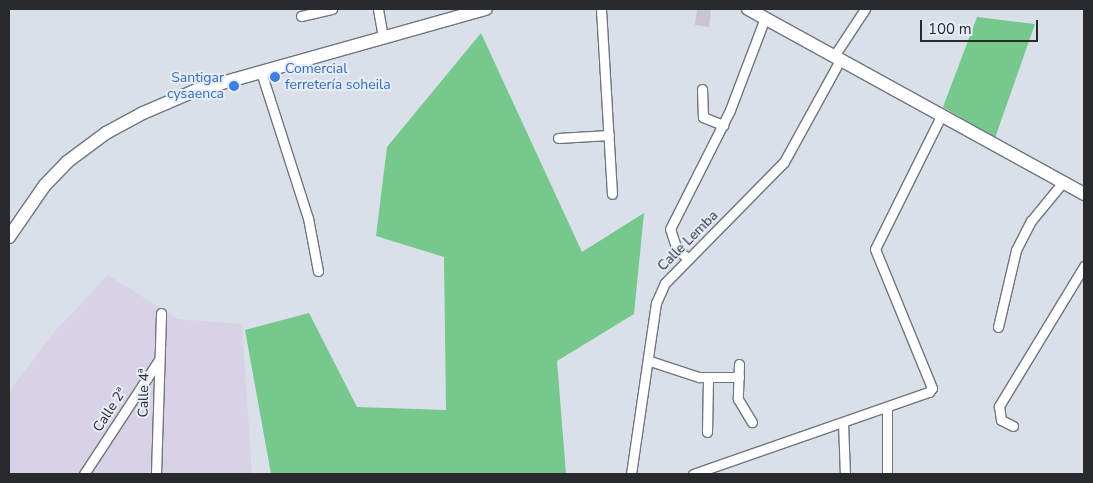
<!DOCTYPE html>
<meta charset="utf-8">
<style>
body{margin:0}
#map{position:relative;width:1093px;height:483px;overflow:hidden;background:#d9e0ea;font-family:"Nunito Sans",sans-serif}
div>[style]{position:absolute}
.industrial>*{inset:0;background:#d8d2e7}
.green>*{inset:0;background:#76c88c}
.building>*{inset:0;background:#c8c5d0}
.roads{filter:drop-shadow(1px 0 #70767e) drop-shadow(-1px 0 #70767e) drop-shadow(0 1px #70767e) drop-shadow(0 -1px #70767e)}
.street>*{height:9px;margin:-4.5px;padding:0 4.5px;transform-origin:4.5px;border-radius:4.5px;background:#fff}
.secondary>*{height:12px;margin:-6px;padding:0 6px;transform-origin:6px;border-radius:6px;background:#fff}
.dots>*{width:14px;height:14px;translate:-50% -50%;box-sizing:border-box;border:2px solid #e6edf7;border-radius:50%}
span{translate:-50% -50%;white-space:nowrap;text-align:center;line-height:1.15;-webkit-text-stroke:4px #e6edf7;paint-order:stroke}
.shop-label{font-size:14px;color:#366cbe}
.left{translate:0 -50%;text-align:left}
.right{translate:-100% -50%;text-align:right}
.street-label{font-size:14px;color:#282a2e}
.frame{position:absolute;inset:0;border:10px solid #282a2e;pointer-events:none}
.scale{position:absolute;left:920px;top:20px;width:118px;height:22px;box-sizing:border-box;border:2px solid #282a2e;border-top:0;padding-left:6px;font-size:15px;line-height:18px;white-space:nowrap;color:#282a2e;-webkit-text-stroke:4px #e6edf7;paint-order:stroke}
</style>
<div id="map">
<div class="industrial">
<div style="clip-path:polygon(108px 275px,178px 319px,242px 324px,252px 474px,9px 474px,9px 391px,56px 330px)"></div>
</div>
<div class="green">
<div style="clip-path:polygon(977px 17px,1035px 24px,995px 138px,943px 107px)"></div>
<div style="clip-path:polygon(481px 33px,582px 252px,644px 213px,634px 314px,557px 361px,566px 474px,271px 474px,245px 330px,309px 313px,357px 407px,446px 410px,444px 257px,376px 236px,387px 147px)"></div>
</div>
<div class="building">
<div style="clip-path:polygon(697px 9px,711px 9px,709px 27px,695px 25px)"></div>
</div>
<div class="roads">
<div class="street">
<div style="left:378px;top:9px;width:28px;rotate:80deg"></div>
<div style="left:601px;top:9px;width:185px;rotate:86.6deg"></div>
<div style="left:301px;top:16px;width:32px;rotate:-13deg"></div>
<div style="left:834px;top:56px;width:56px;rotate:-56.6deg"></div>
<div style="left:261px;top:72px;width:153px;rotate:72.2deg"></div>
<div style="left:308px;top:218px;width:54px;rotate:79.3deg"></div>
<div style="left:702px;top:89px;width:28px;rotate:88deg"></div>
<div style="left:703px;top:117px;width:22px;rotate:22deg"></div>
<div style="left:558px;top:138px;width:51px;rotate:-3.4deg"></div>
<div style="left:688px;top:258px;width:14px;rotate:-144deg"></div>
<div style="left:677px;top:250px;width:22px;rotate:-108deg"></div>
<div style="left:670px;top:229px;width:133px;rotate:-63.2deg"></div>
<div style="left:730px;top:110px;width:98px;rotate:-69.2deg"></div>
<div style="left:998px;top:327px;width:79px;rotate:-76.8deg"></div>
<div style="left:1016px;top:250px;width:33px;rotate:-63deg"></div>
<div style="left:1031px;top:221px;width:50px;rotate:-50.6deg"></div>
<div style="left:650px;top:361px;width:52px;rotate:18.1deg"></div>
<div style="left:699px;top:377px;width:40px"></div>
<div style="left:739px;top:364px;width:35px;rotate:92deg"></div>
<div style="left:738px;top:399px;width:27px;rotate:59deg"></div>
<div style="left:887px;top:409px;width:65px;rotate:90deg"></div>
<div style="left:843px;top:423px;width:51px;rotate:87.8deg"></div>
<div style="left:1013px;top:426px;width:13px;rotate:-153deg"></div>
<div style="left:1001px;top:420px;width:14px;rotate:-98deg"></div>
<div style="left:999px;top:406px;width:164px;rotate:-58.7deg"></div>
<div style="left:707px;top:432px;width:54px;rotate:-88.9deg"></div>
<div style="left:84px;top:474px;width:136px;rotate:-56.7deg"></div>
<div style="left:156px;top:474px;width:161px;rotate:-88.2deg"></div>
<div style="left:631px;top:474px;width:173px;rotate:-81.7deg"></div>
<div style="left:656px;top:303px;width:22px;rotate:-66deg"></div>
<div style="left:665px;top:283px;width:170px;rotate:-45.5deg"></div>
<div style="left:784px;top:162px;width:116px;rotate:-61.2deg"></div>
<div style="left:693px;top:474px;width:250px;rotate:-19.2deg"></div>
<div style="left:929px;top:392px;width:5px;rotate:-53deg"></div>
<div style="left:932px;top:388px;width:150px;rotate:-112.3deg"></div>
<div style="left:875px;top:249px;width:148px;rotate:-63.6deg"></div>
</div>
<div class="secondary">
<div style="left:748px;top:9px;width:384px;rotate:28.8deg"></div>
<div style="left:9px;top:237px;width:63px;rotate:-55.3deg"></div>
<div style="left:45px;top:185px;width:32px;rotate:-46deg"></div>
<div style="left:67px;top:162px;width:49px;rotate:-36.6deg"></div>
<div style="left:106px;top:133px;width:42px;rotate:-28.4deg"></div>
<div style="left:143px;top:113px;width:59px;rotate:-23.1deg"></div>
<div style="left:197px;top:90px;width:300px;rotate:-15.7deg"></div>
</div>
</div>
<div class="dots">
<div style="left:275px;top:77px;background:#3f7fe0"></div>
<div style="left:234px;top:86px;background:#3f7fe0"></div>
</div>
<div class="shop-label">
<span class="left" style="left:285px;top:77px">Comercial<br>ferretería soheila</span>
<span class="right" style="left:224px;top:86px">Santigar<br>cysaenca</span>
</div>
<div class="street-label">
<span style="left:688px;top:241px;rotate:-45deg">Calle Lemba</span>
<span style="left:144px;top:393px;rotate:-89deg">Calle 4ª</span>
<span style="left:110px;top:410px;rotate:-57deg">Calle 2ª</span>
</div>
<div class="frame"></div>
<div class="scale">100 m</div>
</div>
